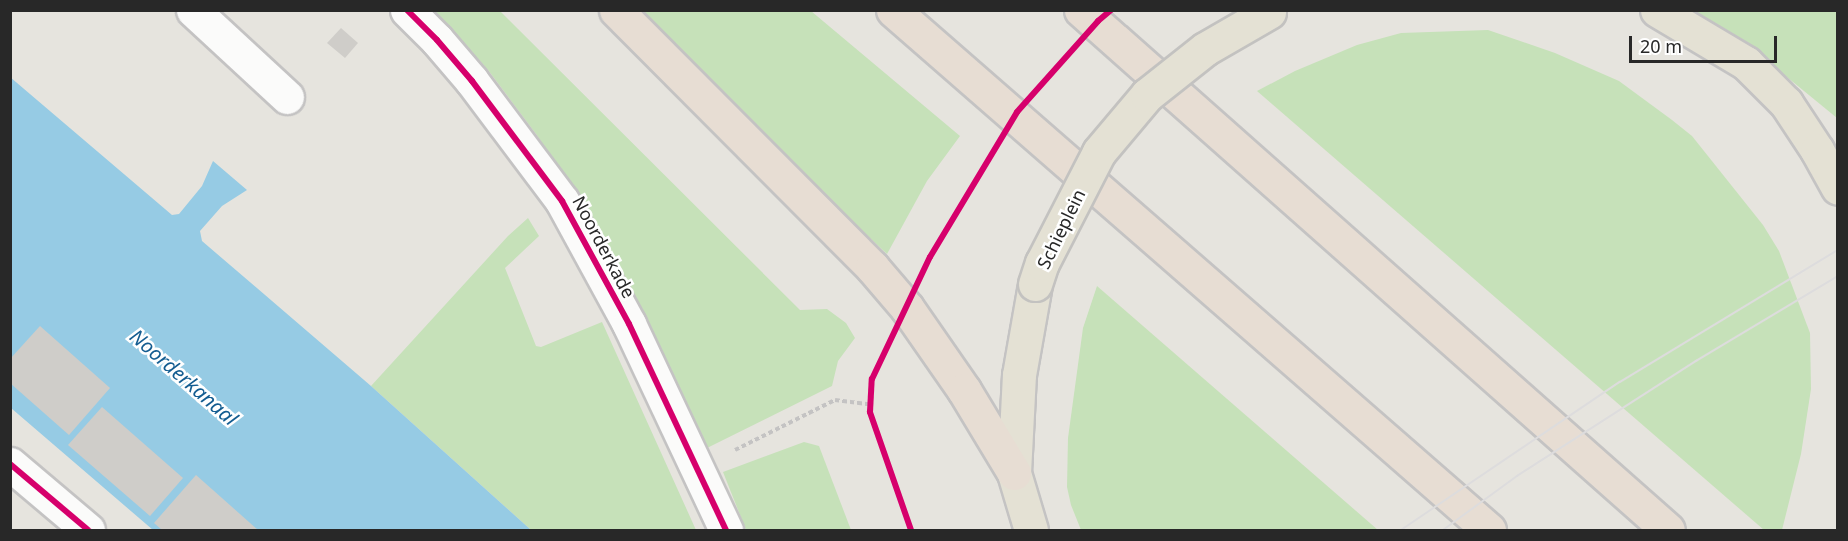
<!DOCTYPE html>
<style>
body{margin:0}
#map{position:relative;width:1848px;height:541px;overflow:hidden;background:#e6e4de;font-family:"Noto Sans",sans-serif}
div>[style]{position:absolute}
.green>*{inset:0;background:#c6e1b9}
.water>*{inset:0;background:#96cbe4}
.building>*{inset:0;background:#cfcdc9}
.path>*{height:4px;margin-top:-2px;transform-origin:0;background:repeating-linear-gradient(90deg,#c4c3c3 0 4.5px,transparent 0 7.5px)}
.roads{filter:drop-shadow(2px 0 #c4c3c3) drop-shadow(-2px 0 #c4c3c3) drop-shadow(0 2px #c4c3c3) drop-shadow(0 -2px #c4c3c3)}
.minor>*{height:33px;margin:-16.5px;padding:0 16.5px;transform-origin:16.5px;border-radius:16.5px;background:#fbfbfa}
.major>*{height:33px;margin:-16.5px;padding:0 16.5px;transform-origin:16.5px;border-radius:16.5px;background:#e4e1d4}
.highway>*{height:33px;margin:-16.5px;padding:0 16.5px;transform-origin:16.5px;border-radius:16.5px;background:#e7ddd3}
.tram>*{height:1.5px;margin:-0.75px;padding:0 0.75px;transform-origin:0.75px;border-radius:0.75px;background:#dddcdd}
.bridges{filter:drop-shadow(2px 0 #c3c2c0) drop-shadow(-2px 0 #c3c2c0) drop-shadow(0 2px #c3c2c0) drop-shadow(0 -2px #c3c2c0)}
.major-bridge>*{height:33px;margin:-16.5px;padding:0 16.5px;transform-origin:16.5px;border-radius:16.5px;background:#e4e1d4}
.cycleway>*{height:6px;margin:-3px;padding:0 3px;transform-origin:3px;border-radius:3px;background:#d6006c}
span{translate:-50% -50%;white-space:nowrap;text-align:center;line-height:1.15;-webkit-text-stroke:5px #fff;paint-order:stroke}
.street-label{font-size:18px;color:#282828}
.water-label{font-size:20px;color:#145d91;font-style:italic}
.frame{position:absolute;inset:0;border:12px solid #282828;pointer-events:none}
.scale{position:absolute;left:1629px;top:36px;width:148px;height:27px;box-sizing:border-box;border:3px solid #282828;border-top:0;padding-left:8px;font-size:18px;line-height:21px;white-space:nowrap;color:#282828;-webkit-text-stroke:4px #fff;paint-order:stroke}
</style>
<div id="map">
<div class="green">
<div style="clip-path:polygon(435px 11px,500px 11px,800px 310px,827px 309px,846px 323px,855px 338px,838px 361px,832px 386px,703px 450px,615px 259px,593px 219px,536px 134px,488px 70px)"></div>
<div style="clip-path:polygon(634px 11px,811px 11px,960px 136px,927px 181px,887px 254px,728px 105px)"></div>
<div style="clip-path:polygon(1692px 11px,1837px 11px,1837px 118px,1754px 50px)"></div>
<div style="clip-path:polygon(1488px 30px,1555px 53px,1619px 81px,1672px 120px,1692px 136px,1763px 225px,1779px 251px,1810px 333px,1811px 389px,1801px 454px,1782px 530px,1764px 530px,1257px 91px,1295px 71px,1357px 45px,1401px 33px)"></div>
<div style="clip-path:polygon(528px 218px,539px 236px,505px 268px,536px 346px,541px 347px,602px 322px,696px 530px,531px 530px,371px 386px,508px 236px)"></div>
<div style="clip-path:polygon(1097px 286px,1378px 530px,1081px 530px,1071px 505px,1067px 487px,1068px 438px,1083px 328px)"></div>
<div style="clip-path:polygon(804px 442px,819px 446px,851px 530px,746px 530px,723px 472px)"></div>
</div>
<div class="water">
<div style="clip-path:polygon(10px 77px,172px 215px,179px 214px,202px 186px,213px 161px,247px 190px,222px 206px,200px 231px,202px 241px,371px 386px,531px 530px,153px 530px,11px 408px)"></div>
</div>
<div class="building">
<div style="clip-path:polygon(341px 28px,358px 43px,345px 58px,327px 43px)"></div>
<div style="clip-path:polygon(40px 326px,110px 388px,69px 435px,10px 383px,10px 359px)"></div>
<div style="clip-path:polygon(102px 407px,183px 478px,150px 516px,68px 445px)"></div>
<div style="clip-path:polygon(196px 475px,258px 530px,162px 530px,154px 523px)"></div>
</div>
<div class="path">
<div style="left:735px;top:450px;width:112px;rotate:-26.6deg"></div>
<div style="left:835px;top:400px;width:34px;rotate:7deg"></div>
</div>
<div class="roads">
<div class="minor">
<div style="left:193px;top:10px;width:128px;rotate:42.8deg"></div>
<div style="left:407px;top:10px;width:42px;rotate:45deg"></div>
<div style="left:437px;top:40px;width:54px;rotate:49.5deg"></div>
<div style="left:472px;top:81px;width:150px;rotate:53.1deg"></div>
<div style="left:562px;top:201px;width:140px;rotate:61.4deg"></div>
<div style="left:629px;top:324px;width:228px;rotate:64.8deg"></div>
<div style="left:10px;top:464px;width:102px;rotate:40.2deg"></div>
</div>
<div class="major">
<div style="left:1657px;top:10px;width:104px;rotate:30.8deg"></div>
<div style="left:1746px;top:63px;width:57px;rotate:45deg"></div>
<div style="left:1786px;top:103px;width:56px;rotate:56.6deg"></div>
<div style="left:1817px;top:150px;width:43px;rotate:61.1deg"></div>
<div style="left:1031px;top:530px;width:59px;rotate:-106.6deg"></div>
<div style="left:1014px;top:473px;width:98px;rotate:-87.1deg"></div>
<div style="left:1019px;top:375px;width:92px;rotate:-80deg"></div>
</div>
<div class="highway">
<div style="left:616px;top:10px;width:363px;rotate:45.1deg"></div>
<div style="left:872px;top:267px;width:54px;rotate:49.5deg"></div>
<div style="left:907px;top:308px;width:100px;rotate:55.2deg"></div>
<div style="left:964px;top:390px;width:97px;rotate:58.9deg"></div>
<div style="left:893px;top:10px;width:791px;rotate:41.1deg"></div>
<div style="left:1081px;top:10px;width:784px;rotate:41.54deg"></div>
</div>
</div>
<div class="tram">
<div style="left:1401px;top:530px;width:264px;rotate:-34.1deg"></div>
<div style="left:1620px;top:382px;width:255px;rotate:-31.2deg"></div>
<div style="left:1443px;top:530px;width:92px;rotate:-36.1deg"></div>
<div style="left:1517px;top:476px;width:213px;rotate:-32.7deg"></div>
<div style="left:1696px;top:361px;width:165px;rotate:-30.9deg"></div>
</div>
<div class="bridges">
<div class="major-bridge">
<div style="left:1035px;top:284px;width:22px;rotate:-72deg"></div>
<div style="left:1042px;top:263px;width:125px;rotate:-62.8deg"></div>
<div style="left:1099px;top:152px;width:75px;rotate:-49.9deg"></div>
<div style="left:1147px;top:95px;width:74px;rotate:-38.4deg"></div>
<div style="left:1205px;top:49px;width:74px;rotate:-30deg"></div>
</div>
</div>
<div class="cycleway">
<div style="left:407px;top:10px;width:42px;rotate:45deg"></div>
<div style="left:437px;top:40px;width:54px;rotate:49.5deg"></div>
<div style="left:472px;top:81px;width:150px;rotate:53.1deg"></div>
<div style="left:562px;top:201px;width:140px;rotate:61.4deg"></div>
<div style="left:629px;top:324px;width:228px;rotate:64.8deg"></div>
<div style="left:10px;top:464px;width:102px;rotate:40.2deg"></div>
<div style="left:911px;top:530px;width:125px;rotate:-109.2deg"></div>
<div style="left:870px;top:412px;width:33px;rotate:-87deg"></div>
<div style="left:872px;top:379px;width:135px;rotate:-64.6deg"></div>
<div style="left:930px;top:257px;width:169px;rotate:-59deg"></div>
<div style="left:1017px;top:112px;width:122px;rotate:-48.3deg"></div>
<div style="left:1098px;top:21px;width:17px;rotate:-40deg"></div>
</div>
<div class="street-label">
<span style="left:1061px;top:229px;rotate:-64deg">Schieplein</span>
<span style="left:604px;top:247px;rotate:62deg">Noorderkade</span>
</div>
<div class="water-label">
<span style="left:184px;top:377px;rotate:41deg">Noorderkanaal</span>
</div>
<div class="frame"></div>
<div class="scale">20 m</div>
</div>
